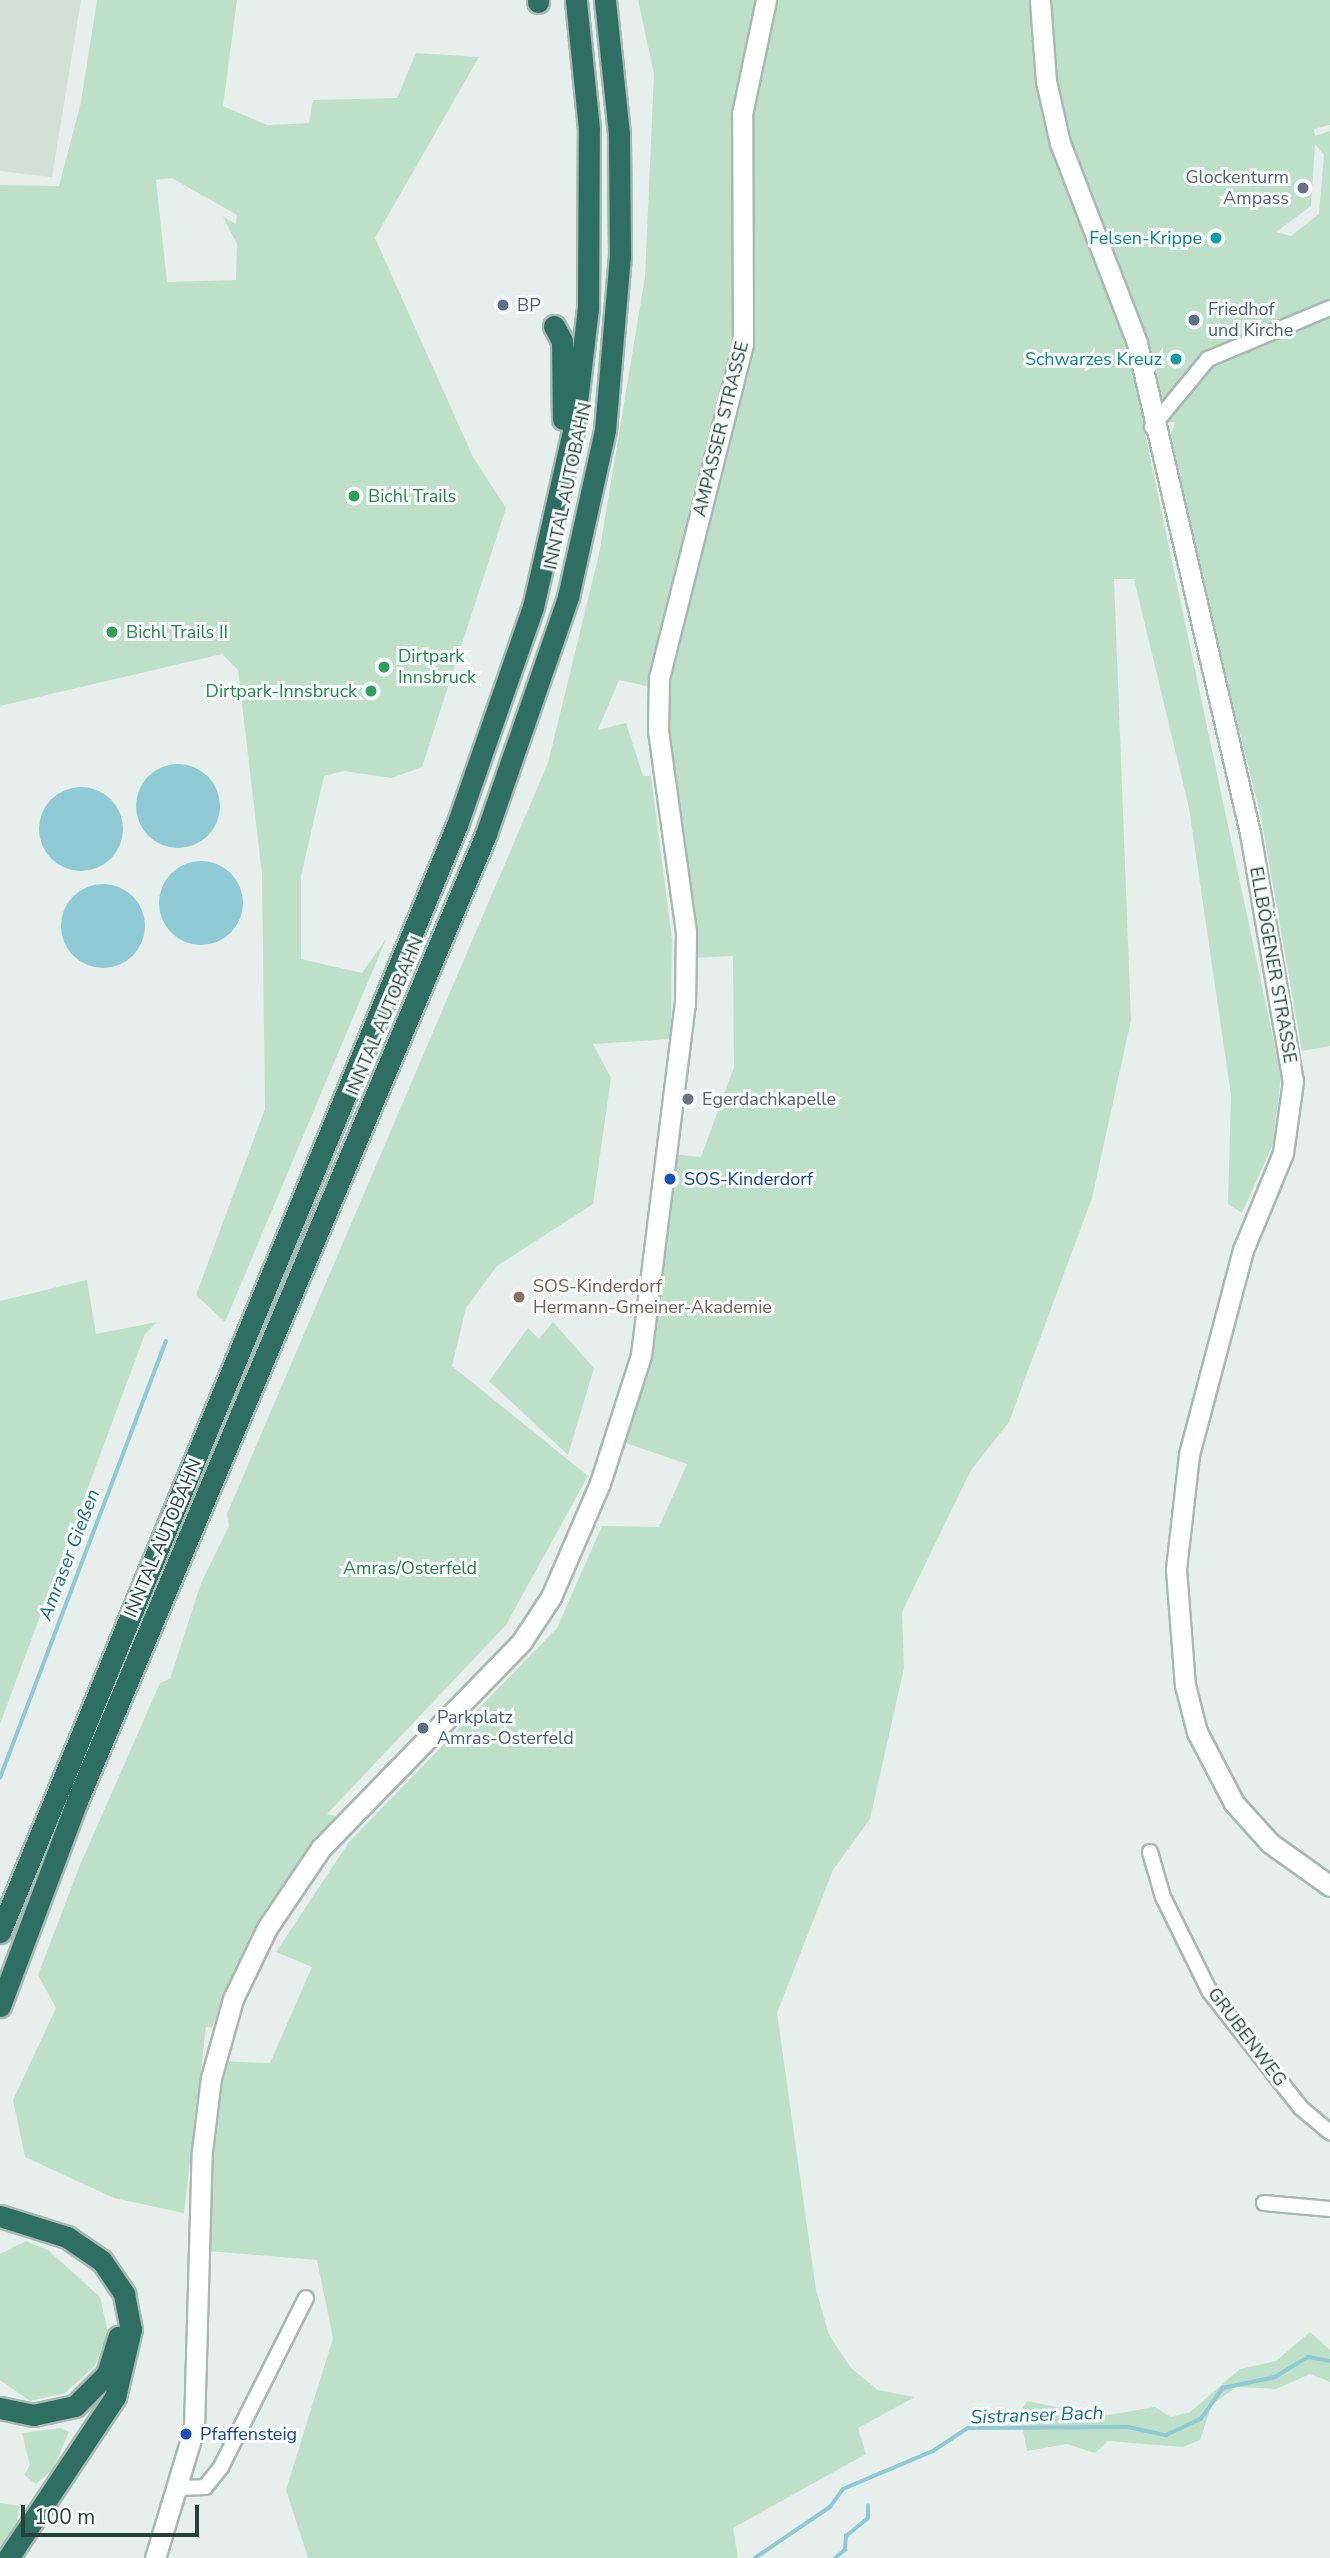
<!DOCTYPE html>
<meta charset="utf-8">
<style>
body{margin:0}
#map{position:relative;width:1330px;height:2558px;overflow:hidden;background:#e6efeb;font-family:"Nunito Sans",sans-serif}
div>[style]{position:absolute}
.built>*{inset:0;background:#d4dfda}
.green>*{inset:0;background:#bfe0c8}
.water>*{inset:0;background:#8ec9d4}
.round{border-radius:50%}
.stream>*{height:3.5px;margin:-1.75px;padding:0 1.75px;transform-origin:1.75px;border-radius:1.75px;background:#8ec9d4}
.roads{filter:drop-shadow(2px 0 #a8b8b2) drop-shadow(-2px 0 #a8b8b2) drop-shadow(0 2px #a8b8b2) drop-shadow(0 -2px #a8b8b2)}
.minor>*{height:14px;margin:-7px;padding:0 7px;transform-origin:7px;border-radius:7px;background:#fff}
.secondary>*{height:19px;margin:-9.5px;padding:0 9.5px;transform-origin:9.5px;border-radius:9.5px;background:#fff}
.motorway>*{height:21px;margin:-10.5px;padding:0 10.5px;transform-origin:10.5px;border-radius:10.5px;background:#2f6f62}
.dots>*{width:19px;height:19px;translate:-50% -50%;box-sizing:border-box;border:4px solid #f7fbf9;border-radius:50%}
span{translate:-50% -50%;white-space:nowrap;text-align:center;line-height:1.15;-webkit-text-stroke:6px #f7fbf9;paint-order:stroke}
.worship-label{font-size:18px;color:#5b616d}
.right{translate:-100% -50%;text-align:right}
.left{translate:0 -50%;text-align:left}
.culture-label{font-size:18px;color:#0d838f}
.service-label{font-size:18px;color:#4e5e75}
.street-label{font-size:18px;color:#24423a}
.leisure-label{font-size:18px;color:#27864d}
.transit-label{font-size:18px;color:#164399}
.education-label{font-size:18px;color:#785e54}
.park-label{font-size:18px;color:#2d7a4b}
.water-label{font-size:19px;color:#1c6f80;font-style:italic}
.scale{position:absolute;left:21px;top:2505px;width:178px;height:32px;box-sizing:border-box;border:4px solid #24423a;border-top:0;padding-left:9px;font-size:21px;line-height:24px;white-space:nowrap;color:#24423a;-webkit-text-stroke:5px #f7fbf9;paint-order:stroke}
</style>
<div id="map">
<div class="built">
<div style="clip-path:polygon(0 0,81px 0,52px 177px,0 171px)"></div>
</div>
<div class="green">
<div style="clip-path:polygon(evenodd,97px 0,237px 0,223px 106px,267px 125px,309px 123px,313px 100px,397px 98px,416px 53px,479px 57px,375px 238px,473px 457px,506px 508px,422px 767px,392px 778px,344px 771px,324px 776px,301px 876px,301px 959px,362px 973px,386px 939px,225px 1322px,196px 1295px,265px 1109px,262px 874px,238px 670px,222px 654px,0 706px,0 185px,59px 186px,81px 102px,97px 0,172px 178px,237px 215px,236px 224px,223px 217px,237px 244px,236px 280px,167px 282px,156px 180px,172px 178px)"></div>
<div style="clip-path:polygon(evenodd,638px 0,1330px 0,1330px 125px,1314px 129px,1315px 136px,1330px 131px,1330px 1046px,1302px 1051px,1261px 817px,1167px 444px,1175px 422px,1143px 424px,1281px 1076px,1273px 1144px,1242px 1213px,1228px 1204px,1231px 1095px,1189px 808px,1134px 579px,1114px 579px,1131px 1020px,1092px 1198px,1009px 1422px,971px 1470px,902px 1612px,904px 1668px,870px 1819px,833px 1870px,777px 2013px,816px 2290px,829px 2335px,851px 2368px,878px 2390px,915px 2397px,858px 2428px,866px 2454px,733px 2528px,738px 2558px,308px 2558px,286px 2490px,333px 2338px,317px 2260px,195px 2250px,215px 2061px,270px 2063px,312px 1967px,276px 1952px,349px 1842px,557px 1628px,602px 1526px,659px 1527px,687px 1464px,623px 1442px,672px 1154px,701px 1157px,734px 1067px,733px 956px,691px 958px,664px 690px,619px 680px,598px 730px,626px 723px,643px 776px,651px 776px,672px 939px,671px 1039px,593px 1044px,611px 1078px,593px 1204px,497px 1266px,466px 1308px,452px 1366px,588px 1476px,506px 1625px,327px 1814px,336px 1816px,250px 1936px,212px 2027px,206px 2027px,184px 2213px,114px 2198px,25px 2157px,13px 2100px,56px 2008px,38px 1975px,80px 1865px,160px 1683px,170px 1679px,201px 1583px,229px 1526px,227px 1514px,548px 763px,599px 554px,645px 277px,654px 74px,638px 0,1315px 144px,1324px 155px,1319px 214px,1291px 236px,1276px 232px,1311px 206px,1315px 144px)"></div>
<div style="clip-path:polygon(87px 1280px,96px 1334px,157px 1322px,145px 1334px,0 1724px,0 1301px)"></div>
<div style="clip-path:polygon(553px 1322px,594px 1368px,568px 1455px,489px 1381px,528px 1328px,539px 1339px)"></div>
<div style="clip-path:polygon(26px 2241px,48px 2250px,100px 2297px,108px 2332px,95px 2366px,65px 2393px,30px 2401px,0 2380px,0 2254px)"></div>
<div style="clip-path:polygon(1310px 2332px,1330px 2350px,1330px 2382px,1310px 2374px,1276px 2389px,1237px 2387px,1212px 2404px,1200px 2440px,1183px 2447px,1108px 2441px,1095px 2453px,1067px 2444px,1027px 2451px,1020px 2413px,1027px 2401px,1102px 2416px,1155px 2407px,1171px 2417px,1190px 2412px,1240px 2369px,1276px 2361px)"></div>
<div style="clip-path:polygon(61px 2428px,69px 2432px,53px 2469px,36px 2484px,24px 2475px,30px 2465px,22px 2433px)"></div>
<div style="clip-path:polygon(0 2503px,19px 2506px,16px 2535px,0 2558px)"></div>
</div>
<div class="water">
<div class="round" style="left:136px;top:764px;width:84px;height:84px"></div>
<div class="round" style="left:39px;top:787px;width:84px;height:84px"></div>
<div class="round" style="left:159px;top:861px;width:84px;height:84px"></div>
<div class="round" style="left:61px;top:884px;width:84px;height:84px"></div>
</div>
<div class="stream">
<div style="left:0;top:1778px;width:467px;rotate:-69.2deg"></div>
<div style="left:755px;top:2558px;width:91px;rotate:-34.2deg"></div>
<div style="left:830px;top:2507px;width:22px;rotate:-54deg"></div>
<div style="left:843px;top:2489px;width:98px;rotate:-22.9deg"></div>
<div style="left:933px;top:2451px;width:42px;rotate:-33.3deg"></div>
<div style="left:968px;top:2428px;width:160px;rotate:-0.4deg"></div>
<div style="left:1128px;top:2427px;width:39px;rotate:12deg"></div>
<div style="left:1166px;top:2435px;width:38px;rotate:-25deg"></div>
<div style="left:1201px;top:2419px;width:38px;rotate:-55deg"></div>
<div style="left:1223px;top:2388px;width:53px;rotate:-11.9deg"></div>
<div style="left:1275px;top:2377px;width:39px;rotate:-31deg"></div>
<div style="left:1308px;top:2357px;width:22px;rotate:10deg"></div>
<div style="left:835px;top:2558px;width:13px;rotate:-39deg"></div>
<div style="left:845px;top:2550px;width:14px;rotate:-86deg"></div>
<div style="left:846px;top:2536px;width:28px;rotate:-39deg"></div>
<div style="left:868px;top:2518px;width:12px;rotate:-90deg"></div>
</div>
<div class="roads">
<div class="minor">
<div style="left:1152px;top:427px;width:88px;rotate:-50.5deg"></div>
<div style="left:1208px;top:359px;width:132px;rotate:-22.7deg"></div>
<div style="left:1150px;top:1852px;width:47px;rotate:73.9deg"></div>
<div style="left:1163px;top:1897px;width:106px;rotate:63.7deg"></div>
<div style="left:1210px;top:1992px;width:147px;rotate:51.9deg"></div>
<div style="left:1301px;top:2108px;width:38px;rotate:40deg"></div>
<div style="left:1264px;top:2203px;width:66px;rotate:5.2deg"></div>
<div style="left:180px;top:2488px;width:25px;rotate:-2deg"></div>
<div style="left:205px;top:2487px;width:26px;rotate:-51deg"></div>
<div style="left:221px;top:2467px;width:189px;rotate:-63.3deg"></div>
</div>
<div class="secondary">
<div style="left:1040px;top:0;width:81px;rotate:85.8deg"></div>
<div style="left:1046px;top:81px;width:64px;rotate:77.3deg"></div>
<div style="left:1060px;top:143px;width:214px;rotate:68.9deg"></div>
<div style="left:1137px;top:343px;width:503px;rotate:77.01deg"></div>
<div style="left:1250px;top:833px;width:252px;rotate:80.2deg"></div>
<div style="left:1293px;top:1081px;width:73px;rotate:97.9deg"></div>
<div style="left:1283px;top:1153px;width:105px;rotate:112.4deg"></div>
<div style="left:1243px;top:1250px;width:212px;rotate:104.8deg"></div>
<div style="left:1189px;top:1455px;width:115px;rotate:96.5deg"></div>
<div style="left:1176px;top:1569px;width:116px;rotate:85.6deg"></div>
<div style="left:1185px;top:1685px;width:49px;rotate:75.7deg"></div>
<div style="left:1197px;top:1732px;width:80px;rotate:62.5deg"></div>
<div style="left:1234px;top:1803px;width:54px;rotate:48deg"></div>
<div style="left:1270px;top:1843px;width:74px;rotate:35.6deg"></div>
<div style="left:155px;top:2558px;width:135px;rotate:-73.2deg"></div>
<div style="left:194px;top:2429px;width:278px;rotate:-88.4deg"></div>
<div style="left:202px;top:2151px;width:74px;rotate:-83deg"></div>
<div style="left:211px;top:2078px;width:82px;rotate:-74.4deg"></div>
<div style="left:233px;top:1999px;width:79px;rotate:-64.4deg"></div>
<div style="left:267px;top:1928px;width:97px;rotate:-56deg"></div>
<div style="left:321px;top:1848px;width:289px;rotate:-45.8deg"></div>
<div style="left:522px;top:1641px;width:53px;rotate:-56.6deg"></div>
<div style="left:551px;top:1597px;width:124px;rotate:-66.7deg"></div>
<div style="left:600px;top:1483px;width:134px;rotate:-72.2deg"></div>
<div style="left:641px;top:1355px;width:354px;rotate:-82.9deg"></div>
<div style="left:685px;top:1004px;width:72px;rotate:-89.2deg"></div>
<div style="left:686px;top:932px;width:204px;rotate:-97.9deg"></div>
<div style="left:658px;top:730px;width:52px;rotate:-88.9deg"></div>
<div style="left:659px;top:678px;width:344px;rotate:-75.9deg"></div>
<div style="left:743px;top:344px;width:230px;rotate:-90.2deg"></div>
<div style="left:742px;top:114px;width:116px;rotate:-78.1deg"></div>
</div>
<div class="motorway">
<div style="left:538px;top:0;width:2px;rotate:90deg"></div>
<div style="left:554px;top:326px;width:17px;rotate:62deg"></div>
<div style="left:562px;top:341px;width:78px;rotate:89.3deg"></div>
<div style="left:0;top:1932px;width:1198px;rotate:-67.57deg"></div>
<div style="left:457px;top:825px;width:231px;rotate:-70.8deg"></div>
<div style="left:533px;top:607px;width:185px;rotate:-77.2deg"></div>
<div style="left:574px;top:427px;width:120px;rotate:-83.3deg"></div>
<div style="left:588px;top:308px;width:179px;rotate:-89.7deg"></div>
<div style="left:589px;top:129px;width:130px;rotate:-95.8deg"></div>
<div style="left:0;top:2006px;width:219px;rotate:-69.4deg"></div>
<div style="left:77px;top:1801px;width:1050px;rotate:-67.07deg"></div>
<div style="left:486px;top:834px;width:251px;rotate:-70.9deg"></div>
<div style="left:568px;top:597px;width:171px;rotate:-77.5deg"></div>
<div style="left:605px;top:430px;width:175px;rotate:-85.1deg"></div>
<div style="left:620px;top:256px;width:122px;rotate:-90.5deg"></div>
<div style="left:619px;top:134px;width:135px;rotate:-96deg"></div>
<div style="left:0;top:2216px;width:70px;rotate:17.4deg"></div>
<div style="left:67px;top:2237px;width:42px;rotate:34.4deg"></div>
<div style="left:102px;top:2261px;width:40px;rotate:56deg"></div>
<div style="left:124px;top:2294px;width:36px;rotate:79deg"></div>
<div style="left:131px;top:2329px;width:70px;rotate:103.2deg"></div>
<div style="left:115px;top:2397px;width:193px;rotate:123.6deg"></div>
<div style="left:0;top:2408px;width:34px;rotate:12deg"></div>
<div style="left:33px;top:2415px;width:43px;rotate:-12.1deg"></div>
<div style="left:75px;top:2406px;width:45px;rotate:-45deg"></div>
<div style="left:107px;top:2374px;width:39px;rotate:-73deg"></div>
</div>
</div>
<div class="dots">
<div style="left:1303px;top:188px;background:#6b7280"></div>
<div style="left:1216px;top:238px;background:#0f9aa8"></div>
<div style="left:503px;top:305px;background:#5c6f8a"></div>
<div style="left:1194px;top:320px;background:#5c6f8a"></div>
<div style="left:1176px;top:359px;background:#0f9aa8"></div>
<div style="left:354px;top:496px;background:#2e9e5b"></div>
<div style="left:112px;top:632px;background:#2e9e5b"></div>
<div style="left:384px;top:667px;background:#2e9e5b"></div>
<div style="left:371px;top:691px;background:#2e9e5b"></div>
<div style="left:688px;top:1099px;background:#6b7280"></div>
<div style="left:670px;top:1179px;background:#1a4fb4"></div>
<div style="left:519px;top:1297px;background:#8d6e63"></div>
<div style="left:423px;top:1728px;background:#5c6f8a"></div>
<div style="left:186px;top:2434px;background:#1a4fb4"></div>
</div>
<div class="worship-label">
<span class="right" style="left:1289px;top:188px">Glockenturm<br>Ampass</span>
<span class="left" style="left:702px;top:1099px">Egerdachkapelle</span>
</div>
<div class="culture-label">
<span class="right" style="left:1202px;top:238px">Felsen-Krippe</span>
<span class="right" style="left:1162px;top:359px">Schwarzes Kreuz</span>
</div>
<div class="service-label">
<span class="left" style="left:517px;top:305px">BP</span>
<span class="left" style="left:1208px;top:320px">Friedhof<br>und Kirche</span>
<span class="left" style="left:437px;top:1728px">Parkplatz<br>Amras-Osterfeld</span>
</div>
<div class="street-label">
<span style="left:721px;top:429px;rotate:-76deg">AMPASSER STRASSE</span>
<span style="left:568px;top:486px;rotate:-78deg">INNTAL AUTOBAHN</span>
<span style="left:1273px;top:965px;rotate:80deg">ELLBÖGENER STRASSE</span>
<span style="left:385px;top:1016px;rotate:-67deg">INNTAL AUTOBAHN</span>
<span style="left:163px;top:1538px;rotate:-67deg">INNTAL AUTOBAHN</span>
<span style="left:1247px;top:2037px;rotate:53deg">GRUBENWEG</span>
</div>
<div class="leisure-label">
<span class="left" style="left:368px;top:496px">Bichl Trails</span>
<span class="left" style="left:126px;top:632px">Bichl Trails II</span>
<span class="left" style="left:398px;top:667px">Dirtpark<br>Innsbruck</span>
<span class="right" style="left:357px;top:691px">Dirtpark-Innsbruck</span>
</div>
<div class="transit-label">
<span class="left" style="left:684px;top:1179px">SOS-Kinderdorf</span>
<span class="left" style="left:200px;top:2434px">Pfaffensteig</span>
</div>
<div class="education-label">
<span class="left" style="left:533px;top:1297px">SOS-Kinderdorf<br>Hermann-Gmeiner-Akademie</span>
</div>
<div class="park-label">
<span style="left:410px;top:1568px">Amras/Osterfeld</span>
</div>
<div class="water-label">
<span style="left:70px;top:1555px;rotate:-69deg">Amraser Gießen</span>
<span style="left:1037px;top:2416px;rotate:-2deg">Sistranser Bach</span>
</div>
<div class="scale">100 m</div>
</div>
